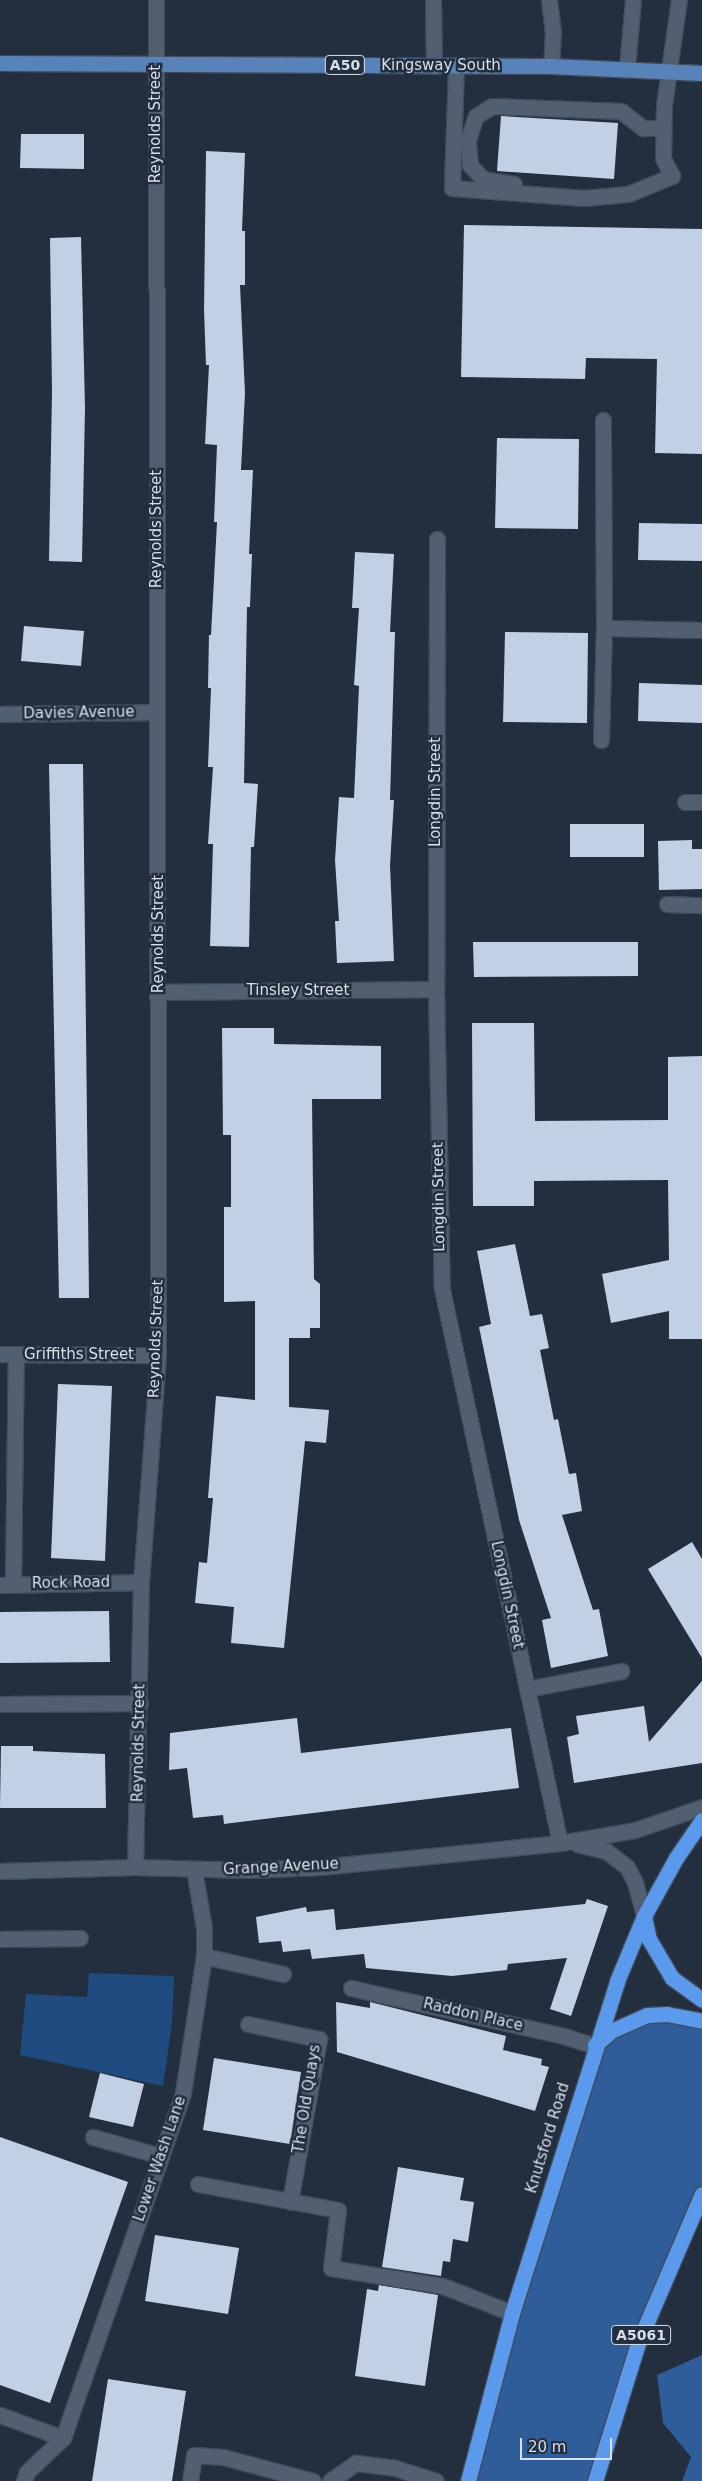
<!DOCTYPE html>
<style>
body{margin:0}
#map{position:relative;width:702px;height:2481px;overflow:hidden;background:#232f3f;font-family:"DejaVu Sans",sans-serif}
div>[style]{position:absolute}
.green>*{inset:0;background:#204b81}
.forest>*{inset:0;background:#2e5d99}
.building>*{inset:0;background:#c1d0e5}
.roads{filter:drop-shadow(1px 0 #414b58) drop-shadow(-1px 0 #414b58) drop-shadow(0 1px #414b58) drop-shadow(0 -1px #414b58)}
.minor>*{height:15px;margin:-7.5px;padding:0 7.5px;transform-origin:7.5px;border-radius:7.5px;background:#525f70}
.major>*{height:15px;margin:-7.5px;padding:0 7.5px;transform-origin:7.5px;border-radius:7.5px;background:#5782ba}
.highway>*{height:15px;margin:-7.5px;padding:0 7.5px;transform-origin:7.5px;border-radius:7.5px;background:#5a99eb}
span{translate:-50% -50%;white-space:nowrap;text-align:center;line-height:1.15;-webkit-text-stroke:5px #232f3f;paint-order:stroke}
.shield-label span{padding:1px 4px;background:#232f3f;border:1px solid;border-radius:4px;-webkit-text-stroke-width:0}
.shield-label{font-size:14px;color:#d7dfe9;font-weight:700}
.street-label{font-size:15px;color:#d7dfe9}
.scale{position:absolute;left:520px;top:2438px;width:92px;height:22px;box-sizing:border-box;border:2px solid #d7dfe9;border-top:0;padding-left:6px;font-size:15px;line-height:18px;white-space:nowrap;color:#d7dfe9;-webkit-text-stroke:4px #232f3f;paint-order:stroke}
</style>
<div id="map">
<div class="green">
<div style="clip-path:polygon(89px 1973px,174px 1976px,172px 2024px,163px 2086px,20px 2055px,26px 1994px,87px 1997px)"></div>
</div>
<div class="forest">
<div style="clip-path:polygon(629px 2021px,702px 2021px,702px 2194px,687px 2224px,595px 2481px,468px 2481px,594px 2046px)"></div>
<div style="clip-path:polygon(702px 2355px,702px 2481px,682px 2481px,691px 2457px,663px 2423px,657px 2375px)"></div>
</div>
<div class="building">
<div style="clip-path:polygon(501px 116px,618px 123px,614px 179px,497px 171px)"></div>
<div style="clip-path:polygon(21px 134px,84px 134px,84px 169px,20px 168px)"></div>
<div style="clip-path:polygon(206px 151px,245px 153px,242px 231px,245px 231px,245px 285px,240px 285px,245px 393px,241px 470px,253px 470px,249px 554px,252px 554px,250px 607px,247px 607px,244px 783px,258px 784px,254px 847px,251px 847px,249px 947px,210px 946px,213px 844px,208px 844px,213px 767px,208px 767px,211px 688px,208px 688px,209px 635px,211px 635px,217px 522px,214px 522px,217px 445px,205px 444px,209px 365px,206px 365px,204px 310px)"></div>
<div style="clip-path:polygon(464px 225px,702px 229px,702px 454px,655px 453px,657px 359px,586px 358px,585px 379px,461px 377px)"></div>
<div style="clip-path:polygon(81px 237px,85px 408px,82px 562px,49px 561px,52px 392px,50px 238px)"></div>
<div style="clip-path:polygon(497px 438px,579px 439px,578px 529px,495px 528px)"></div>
<div style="clip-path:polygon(639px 523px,702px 524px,702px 561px,638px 560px)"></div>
<div style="clip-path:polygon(355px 552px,394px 554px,390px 632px,395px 632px,390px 800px,394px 800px,390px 865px,394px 961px,337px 963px,335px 921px,339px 921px,335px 860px,339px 797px,354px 798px,359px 686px,354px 685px,359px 608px,352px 608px)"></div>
<div style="clip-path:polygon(24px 626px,84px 631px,81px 666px,21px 661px)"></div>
<div style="clip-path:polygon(505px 632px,588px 633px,587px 723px,503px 722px)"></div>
<div style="clip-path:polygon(639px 683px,702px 685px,702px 723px,638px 721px)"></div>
<div style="clip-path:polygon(49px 764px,83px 764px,89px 1298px,59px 1298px)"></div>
<div style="clip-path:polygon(570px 824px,644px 824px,644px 857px,570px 857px)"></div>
<div style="clip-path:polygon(692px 840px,692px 849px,702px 849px,702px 889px,659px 890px,658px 841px)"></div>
<div style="clip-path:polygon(473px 942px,638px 942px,638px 976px,474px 977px)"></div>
<div style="clip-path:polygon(472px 1023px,534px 1023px,535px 1121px,668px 1120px,668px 1057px,702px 1056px,702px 1339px,669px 1339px,669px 1311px,611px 1323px,602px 1274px,669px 1260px,668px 1180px,534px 1181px,534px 1206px,473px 1206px)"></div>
<div style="clip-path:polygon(222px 1028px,274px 1028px,274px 1044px,381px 1046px,381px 1099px,312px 1099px,314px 1279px,320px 1284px,320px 1328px,310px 1328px,310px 1338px,289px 1338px,289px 1407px,329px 1410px,326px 1443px,305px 1441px,284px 1648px,231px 1643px,234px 1607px,195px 1603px,199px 1562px,207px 1563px,213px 1498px,208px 1498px,216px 1396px,255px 1400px,255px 1301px,224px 1302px,224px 1207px,231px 1207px,231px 1135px,223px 1135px)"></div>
<div style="clip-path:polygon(515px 1244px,530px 1316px,542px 1314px,549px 1348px,540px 1350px,554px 1420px,558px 1419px,569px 1474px,576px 1473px,582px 1511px,562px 1515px,593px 1610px,599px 1609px,608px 1656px,551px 1668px,542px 1620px,551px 1618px,519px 1520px,479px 1327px,491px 1324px,477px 1251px)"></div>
<div style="clip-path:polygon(58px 1384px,112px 1386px,105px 1561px,51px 1558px)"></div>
<div style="clip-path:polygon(692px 1542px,702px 1559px,702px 1658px,648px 1569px)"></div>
<div style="clip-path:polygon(109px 1611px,110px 1662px,0 1663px,0 1612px)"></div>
<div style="clip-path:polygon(702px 1681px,702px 1763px,574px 1783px,567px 1737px,579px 1734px,576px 1716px,644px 1706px,649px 1742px)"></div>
<div style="clip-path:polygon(297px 1718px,301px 1753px,511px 1728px,519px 1788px,224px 1824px,223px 1815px,193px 1818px,187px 1768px,169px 1770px,170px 1733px)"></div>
<div style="clip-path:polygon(1px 1746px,33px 1746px,33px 1751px,105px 1754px,106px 1808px,0 1808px)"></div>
<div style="clip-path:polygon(587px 1899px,608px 1906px,571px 2016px,550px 2009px,567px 1958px,508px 1964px,507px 1970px,452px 1976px,366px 1968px,364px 1954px,312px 1959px,310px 1949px,283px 1952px,281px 1941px,259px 1943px,256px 1917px,306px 1907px,307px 1912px,334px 1909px,336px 1930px,585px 1904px)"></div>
<div style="clip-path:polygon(336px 2002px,370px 2008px,370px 2002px,506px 2036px,503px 2050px,542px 2059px,541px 2065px,549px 2067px,535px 2111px,337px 2052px)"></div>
<div style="clip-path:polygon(214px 2058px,301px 2072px,290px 2144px,203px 2130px)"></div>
<div style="clip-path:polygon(100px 2073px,144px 2084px,133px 2127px,89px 2117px)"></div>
<div style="clip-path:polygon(0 2137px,128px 2182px,50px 2403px,0 2385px)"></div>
<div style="clip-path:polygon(398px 2167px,464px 2178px,460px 2200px,474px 2202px,468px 2242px,453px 2239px,450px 2262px,443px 2261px,441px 2276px,382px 2267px)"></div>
<div style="clip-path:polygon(155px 2235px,239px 2248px,228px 2314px,145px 2301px)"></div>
<div style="clip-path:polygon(379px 2285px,438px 2295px,425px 2386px,355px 2376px,367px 2289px,378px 2291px)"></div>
<div style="clip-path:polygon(108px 2379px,186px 2391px,172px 2481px,92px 2481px)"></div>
</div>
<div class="roads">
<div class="minor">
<div style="left:433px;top:0;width:66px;rotate:89.1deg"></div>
<div style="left:549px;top:0;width:31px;rotate:83deg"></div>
<div style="left:553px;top:31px;width:35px;rotate:93deg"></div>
<div style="left:456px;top:66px;width:122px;rotate:91.9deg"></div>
<div style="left:452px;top:188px;width:132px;rotate:4.3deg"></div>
<div style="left:584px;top:198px;width:44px;rotate:-5.2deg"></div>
<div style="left:628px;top:194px;width:48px;rotate:-22.2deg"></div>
<div style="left:672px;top:176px;width:20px;rotate:-117deg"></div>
<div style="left:663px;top:158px;width:53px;rotate:-88.9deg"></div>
<div style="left:664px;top:105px;width:106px;rotate:-81.9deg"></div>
<div style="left:627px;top:68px;width:68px;rotate:-85deg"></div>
<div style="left:514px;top:184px;width:31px;rotate:-171deg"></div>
<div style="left:483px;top:179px;width:19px;rotate:-133deg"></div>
<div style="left:470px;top:165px;width:25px;rotate:-95deg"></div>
<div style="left:468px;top:140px;width:25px;rotate:-72deg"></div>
<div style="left:476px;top:116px;width:19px;rotate:-32deg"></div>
<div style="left:492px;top:106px;width:129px;rotate:2.2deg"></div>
<div style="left:621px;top:111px;width:28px;rotate:38deg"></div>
<div style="left:643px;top:128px;width:20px"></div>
<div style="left:437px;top:539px;width:450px;rotate:90.1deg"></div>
<div style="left:436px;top:989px;width:300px;rotate:88.9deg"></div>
<div style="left:442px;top:1289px;width:566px;rotate:77.98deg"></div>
<div style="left:604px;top:628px;width:98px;rotate:1.2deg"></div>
<div style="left:0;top:714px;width:157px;rotate:-0.7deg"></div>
<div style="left:601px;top:740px;width:112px;rotate:-88.5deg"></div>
<div style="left:604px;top:628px;width:208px;rotate:-90.3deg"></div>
<div style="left:685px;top:802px;width:17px"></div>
<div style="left:667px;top:904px;width:35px;rotate:2deg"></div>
<div style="left:159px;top:992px;width:277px;rotate:-0.6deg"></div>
<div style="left:0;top:1354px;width:158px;rotate:0.4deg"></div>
<div style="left:0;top:1585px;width:141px;rotate:-1.2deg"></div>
<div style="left:13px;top:1585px;width:231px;rotate:-89.3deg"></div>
<div style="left:527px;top:1689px;width:96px;rotate:-10.8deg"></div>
<div style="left:0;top:1704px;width:140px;rotate:-0.4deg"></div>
<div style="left:577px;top:1844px;width:30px;rotate:14deg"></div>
<div style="left:606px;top:1851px;width:26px;rotate:37deg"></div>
<div style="left:627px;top:1867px;width:17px;rotate:62deg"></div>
<div style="left:635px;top:1882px;width:35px;rotate:75deg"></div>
<div style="left:135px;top:1867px;width:285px;rotate:-88.8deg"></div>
<div style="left:141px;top:1582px;width:228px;rotate:-85.7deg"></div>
<div style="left:158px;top:1355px;width:1355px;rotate:-90.08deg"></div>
<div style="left:0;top:1871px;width:135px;rotate:-1.7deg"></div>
<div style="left:135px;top:1867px;width:112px;rotate:1.5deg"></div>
<div style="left:247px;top:1870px;width:73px;rotate:-2.4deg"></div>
<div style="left:320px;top:1867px;width:241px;rotate:-5.7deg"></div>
<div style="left:560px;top:1843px;width:76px;rotate:-9.8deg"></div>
<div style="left:635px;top:1830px;width:71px;rotate:-18.9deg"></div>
<div style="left:0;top:1939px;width:80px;rotate:-0.7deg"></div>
<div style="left:204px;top:1956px;width:81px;rotate:12.8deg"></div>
<div style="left:351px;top:1988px;width:218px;rotate:12.7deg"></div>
<div style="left:564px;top:2036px;width:32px;rotate:18deg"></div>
<div style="left:248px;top:2024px;width:73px;rotate:11.9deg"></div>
<div style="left:319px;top:2039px;width:165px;rotate:100.1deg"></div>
<div style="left:93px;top:2137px;width:71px;rotate:15.6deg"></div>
<div style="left:198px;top:2184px;width:142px;rotate:10.5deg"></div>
<div style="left:338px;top:2210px;width:58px;rotate:96.9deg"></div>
<div style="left:331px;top:2268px;width:113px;rotate:9.1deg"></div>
<div style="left:443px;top:2286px;width:74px;rotate:21.4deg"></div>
<div style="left:0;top:2415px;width:67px;rotate:20.1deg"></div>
<div style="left:24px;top:2481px;width:9px;rotate:-72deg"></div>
<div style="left:27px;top:2472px;width:50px;rotate:-43.4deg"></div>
<div style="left:63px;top:2438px;width:365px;rotate:-70.8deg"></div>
<div style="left:183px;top:2093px;width:139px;rotate:-81.3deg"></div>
<div style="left:204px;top:1956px;width:28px;rotate:-90deg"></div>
<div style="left:204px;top:1928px;width:60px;rotate:-99.6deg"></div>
<div style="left:190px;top:2481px;width:26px;rotate:-81deg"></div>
<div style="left:194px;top:2455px;width:29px;rotate:4deg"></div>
<div style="left:223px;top:2457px;width:93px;rotate:14.9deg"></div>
<div style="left:330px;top:2481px;width:32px;rotate:-35deg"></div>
<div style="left:356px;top:2463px;width:39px;rotate:7deg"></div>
<div style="left:395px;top:2468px;width:43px;rotate:17.6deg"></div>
</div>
<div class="major">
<div style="left:0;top:63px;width:551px;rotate:0.31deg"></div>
<div style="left:551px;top:66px;width:151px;rotate:2.7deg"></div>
</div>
<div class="highway">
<div style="left:644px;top:1916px;width:24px;rotate:78deg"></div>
<div style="left:649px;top:1939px;width:45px;rotate:59.5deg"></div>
<div style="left:672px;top:1978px;width:37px;rotate:36deg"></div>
<div style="left:595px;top:2045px;width:21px;rotate:-41deg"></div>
<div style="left:611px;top:2031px;width:39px;rotate:-24deg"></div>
<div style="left:647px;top:2015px;width:20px;rotate:-3deg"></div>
<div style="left:667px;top:2014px;width:36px;rotate:11deg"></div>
<div style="left:468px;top:2481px;width:174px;rotate:-75.3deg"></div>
<div style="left:512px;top:2313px;width:348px;rotate:-72.4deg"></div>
<div style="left:617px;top:1981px;width:70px;rotate:-67.4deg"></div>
<div style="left:644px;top:1916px;width:66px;rotate:-61.1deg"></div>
<div style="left:676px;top:1858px;width:46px;rotate:-55.6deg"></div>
<div style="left:595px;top:2481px;width:145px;rotate:-72.7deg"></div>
<div style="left:638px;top:2343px;width:162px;rotate:-66.8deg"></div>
</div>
</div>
<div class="shield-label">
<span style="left:345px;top:65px">A50</span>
<span style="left:641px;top:2335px">A5061</span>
</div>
<div class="street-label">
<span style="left:441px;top:66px">Kingsway South</span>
<span style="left:156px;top:124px;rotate:-90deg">Reynolds Street</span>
<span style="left:157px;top:529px;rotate:-90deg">Reynolds Street</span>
<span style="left:79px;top:713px;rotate:-1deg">Davies Avenue</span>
<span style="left:436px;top:792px;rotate:-90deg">Longdin Street</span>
<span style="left:159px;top:934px;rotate:-90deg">Reynolds Street</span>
<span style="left:298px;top:991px">Tinsley Street</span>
<span style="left:439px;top:1197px;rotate:-91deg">Longdin Street</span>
<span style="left:156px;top:1339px;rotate:-88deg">Reynolds Street</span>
<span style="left:79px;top:1355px">Griffiths Street</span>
<span style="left:71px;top:1583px;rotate:-1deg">Rock Road</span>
<span style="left:507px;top:1595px;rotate:78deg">Longdin Street</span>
<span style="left:139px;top:1743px;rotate:-89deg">Reynolds Street</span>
<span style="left:281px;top:1867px;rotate:-3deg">Grange Avenue</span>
<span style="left:473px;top:2015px;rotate:13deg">Raddon Place</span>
<span style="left:307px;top:2099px;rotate:-81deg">The Old Quays</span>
<span style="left:548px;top:2138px;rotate:-73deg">Knutsford Road</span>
<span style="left:160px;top:2159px;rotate:-71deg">Lower Wash Lane</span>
</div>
<div class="scale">20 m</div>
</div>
